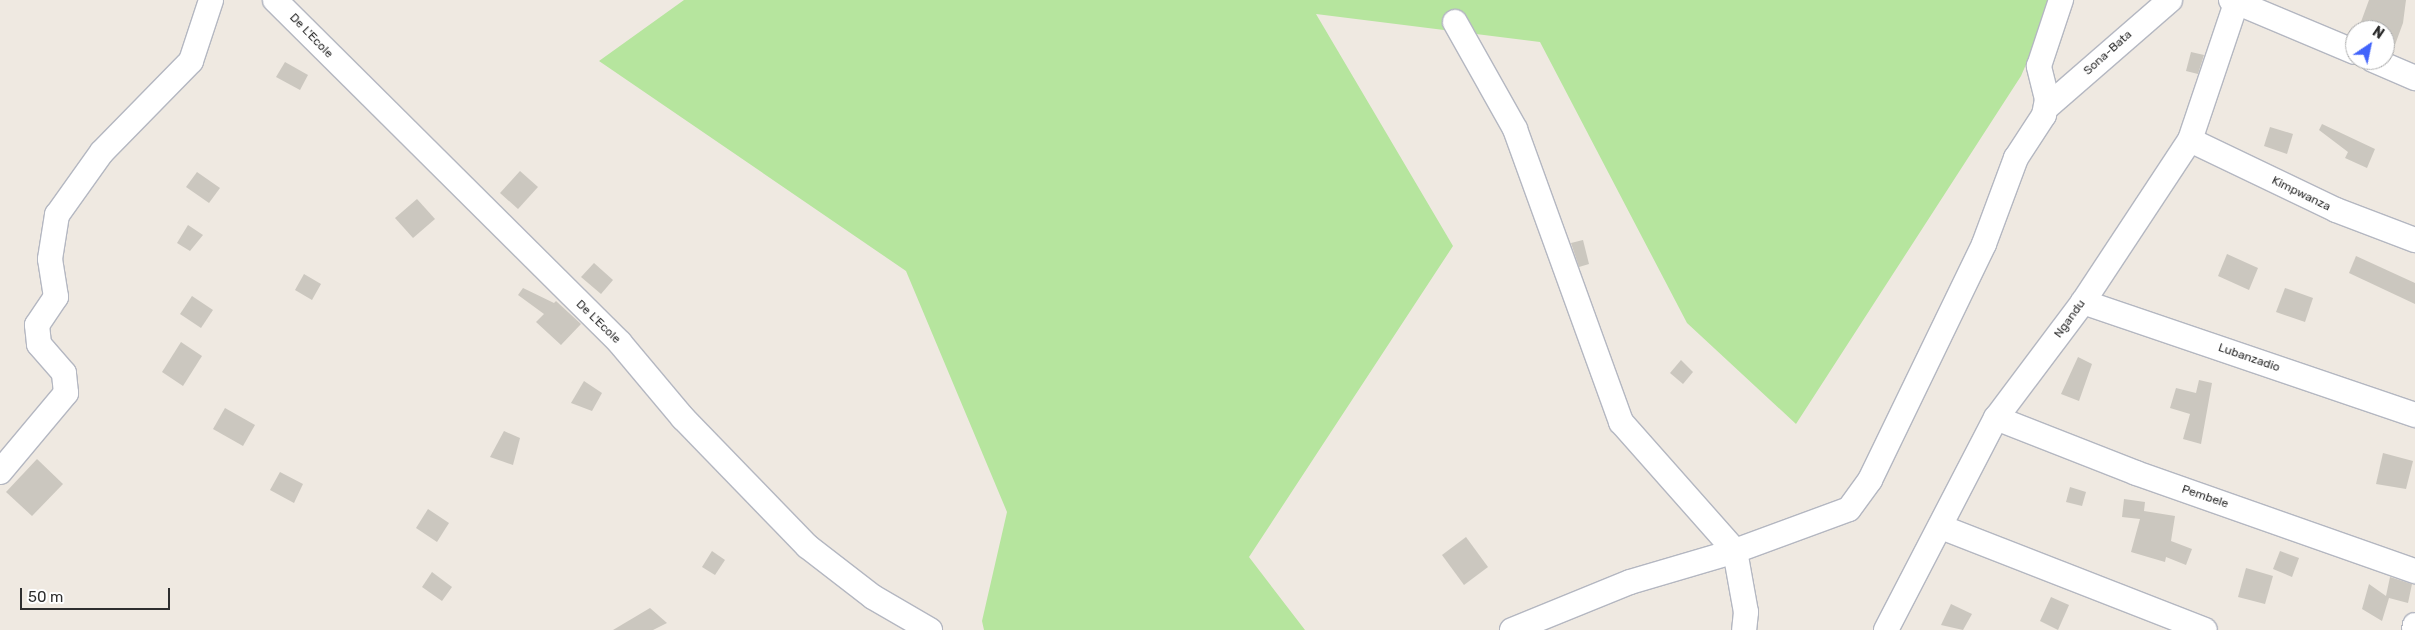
<!DOCTYPE html>
<style>
body{margin:0}
#map{position:relative;width:2415px;height:630px;overflow:hidden;background:#efe9e1;font-family:Rubik,sans-serif}
div>[style]{position:absolute}
.green>*{inset:0;background:#b6e59e}
.building>*{inset:0;background:#cbc7bf}
.roads{filter:drop-shadow(1px 0 #b4b7c1) drop-shadow(-1px 0 #b4b7c1) drop-shadow(0 1px #b4b7c1) drop-shadow(0 -1px #b4b7c1)}
.minor>*{height:24px;margin:-12px;padding:0 12px;transform-origin:12px;border-radius:12px;background:#fff}
span{translate:-50% -50%;white-space:nowrap;text-align:center;line-height:1.15;-webkit-text-stroke:5px #fff;paint-order:stroke}
.street-label{font-size:12px;color:#2e2e2e}
.north{position:absolute;left:2345px;top:20px;width:50px;height:50px;box-sizing:border-box;background:#fff;border:1px solid #ababab;border-radius:50%;rotate:34deg;font-size:14px;font-weight:700;line-height:20px;text-align:center;color:#2e2e2e}
.north::after{content:'';display:block;margin:auto;width:18px;height:22px;background:#4264fb;clip-path:polygon(50% 0,100% 100%,50% 72%,0 100%)}
.scale{position:absolute;left:20px;top:588px;width:150px;height:22px;box-sizing:border-box;border:2px solid #2e2e2e;border-top:0;padding-left:6px;font-size:15px;line-height:18px;white-space:nowrap;color:#2e2e2e;-webkit-text-stroke:4px #fff;paint-order:stroke}
</style>
<div id="map">
<div class="green">
<div style="clip-path:polygon(684px 0,2054px 0,2021px 76px,1796px 424px,1687px 323px,1540px 42px,1316px 14px,1453px 246px,1249px 557px,1305px 630px,984px 630px,982px 621px,1007px 512px,906px 271px,599px 61px)"></div>
</div>
<div class="building">
<div style="clip-path:polygon(2369px 0,2406px 0,2403px 23px,2392px 53px,2385px 50px,2385px 30px,2358px 30px)"></div>
<div style="clip-path:polygon(2191px 52px,2204px 55px,2198px 74px,2186px 71px)"></div>
<div style="clip-path:polygon(285px 62px,308px 75px,300px 90px,276px 77px)"></div>
<div style="clip-path:polygon(2322px 124px,2375px 149px,2367px 168px,2345px 158px,2348px 152px,2319px 130px)"></div>
<div style="clip-path:polygon(2270px 127px,2293px 134px,2287px 154px,2264px 146px)"></div>
<div style="clip-path:polygon(520px 171px,538px 187px,518px 209px,500px 193px)"></div>
<div style="clip-path:polygon(197px 172px,220px 188px,209px 203px,186px 187px)"></div>
<div style="clip-path:polygon(417px 199px,435px 219px,413px 238px,395px 218px)"></div>
<div style="clip-path:polygon(188px 225px,203px 235px,190px 251px,177px 243px)"></div>
<div style="clip-path:polygon(1583px 240px,1589px 264px,1579px 267px,1571px 243px)"></div>
<div style="clip-path:polygon(2227px 254px,2258px 268px,2249px 290px,2218px 276px)"></div>
<div style="clip-path:polygon(2356px 256px,2415px 283px,2415px 304px,2349px 273px)"></div>
<div style="clip-path:polygon(594px 263px,613px 280px,601px 294px,581px 277px)"></div>
<div style="clip-path:polygon(304px 274px,321px 284px,312px 300px,295px 290px)"></div>
<div style="clip-path:polygon(523px 288px,554px 303px,556px 301px,581px 324px,561px 345px,536px 322px,544px 314px,518px 295px)"></div>
<div style="clip-path:polygon(2285px 288px,2313px 298px,2305px 322px,2276px 312px)"></div>
<div style="clip-path:polygon(192px 296px,213px 310px,201px 328px,180px 314px)"></div>
<div style="clip-path:polygon(181px 342px,202px 356px,183px 386px,162px 372px)"></div>
<div style="clip-path:polygon(2078px 357px,2092px 364px,2079px 401px,2061px 394px)"></div>
<div style="clip-path:polygon(1681px 360px,1693px 372px,1683px 384px,1670px 373px)"></div>
<div style="clip-path:polygon(2199px 380px,2212px 383px,2201px 444px,2183px 439px,2190px 414px,2170px 408px,2176px 388px,2196px 393px)"></div>
<div style="clip-path:polygon(584px 381px,602px 393px,592px 411px,571px 403px)"></div>
<div style="clip-path:polygon(225px 408px,255px 425px,243px 446px,213px 429px)"></div>
<div style="clip-path:polygon(504px 431px,520px 438px,513px 465px,490px 457px)"></div>
<div style="clip-path:polygon(2383px 453px,2413px 461px,2406px 489px,2376px 484px)"></div>
<div style="clip-path:polygon(37px 459px,63px 484px,32px 516px,6px 492px)"></div>
<div style="clip-path:polygon(280px 472px,303px 484px,294px 503px,270px 490px)"></div>
<div style="clip-path:polygon(2070px 487px,2086px 492px,2082px 506px,2066px 502px)"></div>
<div style="clip-path:polygon(2124px 499px,2145px 502px,2144px 511px,2175px 516px,2171px 541px,2192px 549px,2186px 565px,2166px 557px,2165px 562px,2131px 552px,2140px 519px,2122px 517px)"></div>
<div style="clip-path:polygon(428px 509px,449px 523px,437px 542px,416px 528px)"></div>
<div style="clip-path:polygon(1466px 537px,1488px 567px,1464px 585px,1442px 555px)"></div>
<div style="clip-path:polygon(712px 551px,725px 560px,715px 575px,702px 567px)"></div>
<div style="clip-path:polygon(2280px 551px,2299px 558px,2292px 577px,2273px 569px)"></div>
<div style="clip-path:polygon(2246px 568px,2273px 576px,2265px 604px,2238px 597px)"></div>
<div style="clip-path:polygon(432px 572px,452px 587px,442px 601px,422px 587px)"></div>
<div style="clip-path:polygon(2390px 577px,2412px 584px,2408px 603px,2389px 598px,2382px 621px,2362px 609px,2369px 584px,2386px 596px)"></div>
<div style="clip-path:polygon(2051px 597px,2069px 605px,2058px 630px,2040px 621px)"></div>
<div style="clip-path:polygon(1951px 604px,1972px 614px,1963px 630px,1941px 625px)"></div>
<div style="clip-path:polygon(650px 608px,667px 623px,653px 630px,613px 630px)"></div>
</div>
<div class="roads">
<div class="minor">
<div style="left:275px;top:0;width:486px;rotate:44.8deg"></div>
<div style="left:620px;top:343px;width:98px;rotate:50deg"></div>
<div style="left:683px;top:418px;width:178px;rotate:45.9deg"></div>
<div style="left:807px;top:546px;width:83px;rotate:37.7deg"></div>
<div style="left:873px;top:597px;width:66px;rotate:30.1deg"></div>
<div style="left:2231px;top:0;width:134px;rotate:22.8deg"></div>
<div style="left:1455px;top:22px;width:123px;rotate:60.7deg"></div>
<div style="left:1515px;top:129px;width:312px;rotate:70.1deg"></div>
<div style="left:1621px;top:422px;width:172px;rotate:48.5deg"></div>
<div style="left:1735px;top:551px;width:62px;rotate:79.8deg"></div>
<div style="left:1746px;top:612px;width:18px;rotate:96deg"></div>
<div style="left:2373px;top:60px;width:46px;rotate:23.2deg"></div>
<div style="left:2047px;top:107px;width:163px;rotate:-41deg"></div>
<div style="left:2190px;top:140px;width:162px;rotate:25.6deg"></div>
<div style="left:2336px;top:210px;width:85px;rotate:20.8deg"></div>
<div style="left:2083px;top:302px;width:351px;rotate:18.8deg"></div>
<div style="left:1996px;top:418px;width:150px;rotate:21.4deg"></div>
<div style="left:2136px;top:473px;width:296px;rotate:19.4deg"></div>
<div style="left:0;top:472px;width:103px;rotate:-50.1deg"></div>
<div style="left:66px;top:393px;width:20px;rotate:-96deg"></div>
<div style="left:64px;top:373px;width:38px;rotate:-131deg"></div>
<div style="left:39px;top:344px;width:19px;rotate:-96deg"></div>
<div style="left:37px;top:325px;width:34px;rotate:-56deg"></div>
<div style="left:56px;top:297px;width:38px;rotate:-99deg"></div>
<div style="left:50px;top:259px;width:45px;rotate:-81deg"></div>
<div style="left:57px;top:215px;width:77px;rotate:-54.5deg"></div>
<div style="left:102px;top:152px;width:127px;rotate:-45.6deg"></div>
<div style="left:191px;top:61px;width:64px;rotate:-71.8deg"></div>
<div style="left:1941px;top:527px;width:283px;rotate:21.3deg"></div>
<div style="left:1512px;top:630px;width:127px;rotate:-22.1deg"></div>
<div style="left:1630px;top:582px;width:109px;rotate:-16.4deg"></div>
<div style="left:1735px;top:551px;width:121px;rotate:-20.2deg"></div>
<div style="left:1849px;top:509px;width:36px;rotate:-54deg"></div>
<div style="left:1870px;top:480px;width:262px;rotate:-64.2deg"></div>
<div style="left:1984px;top:244px;width:92px;rotate:-69.6deg"></div>
<div style="left:2016px;top:158px;width:51px;rotate:-56.9deg"></div>
<div style="left:2044px;top:115px;width:16px;rotate:-79deg"></div>
<div style="left:2047px;top:99px;width:34px;rotate:-104deg"></div>
<div style="left:2039px;top:66px;width:70px;rotate:-71.6deg"></div>
<div style="left:1886px;top:630px;width:239px;rotate:-62.6deg"></div>
<div style="left:1996px;top:418px;width:145px;rotate:-53.1deg"></div>
<div style="left:2083px;top:302px;width:194px;rotate:-56.6deg"></div>
<div style="left:2190px;top:140px;width:148px;rotate:-71.4deg"></div>
<div style="left:2414px;top:630px;width:5px;rotate:-79deg"></div>
</div>
</div>
<div class="street-label">
<span style="left:311px;top:36px;rotate:46deg">De L'Ecole</span>
<span style="left:2108px;top:53px;rotate:-42deg">Sona-Bata</span>
<span style="left:2301px;top:194px;rotate:26deg">Kimpwanza</span>
<span style="left:2070px;top:319px;rotate:-54deg">Ngandu</span>
<span style="left:598px;top:322px;rotate:44deg">De L'Ecole</span>
<span style="left:2249px;top:358px;rotate:19deg">Lubanzadio</span>
<span style="left:2205px;top:497px;rotate:19deg">Pembele</span>
</div>
<div class="north">N</div>
<div class="scale">50 m</div>
</div>
